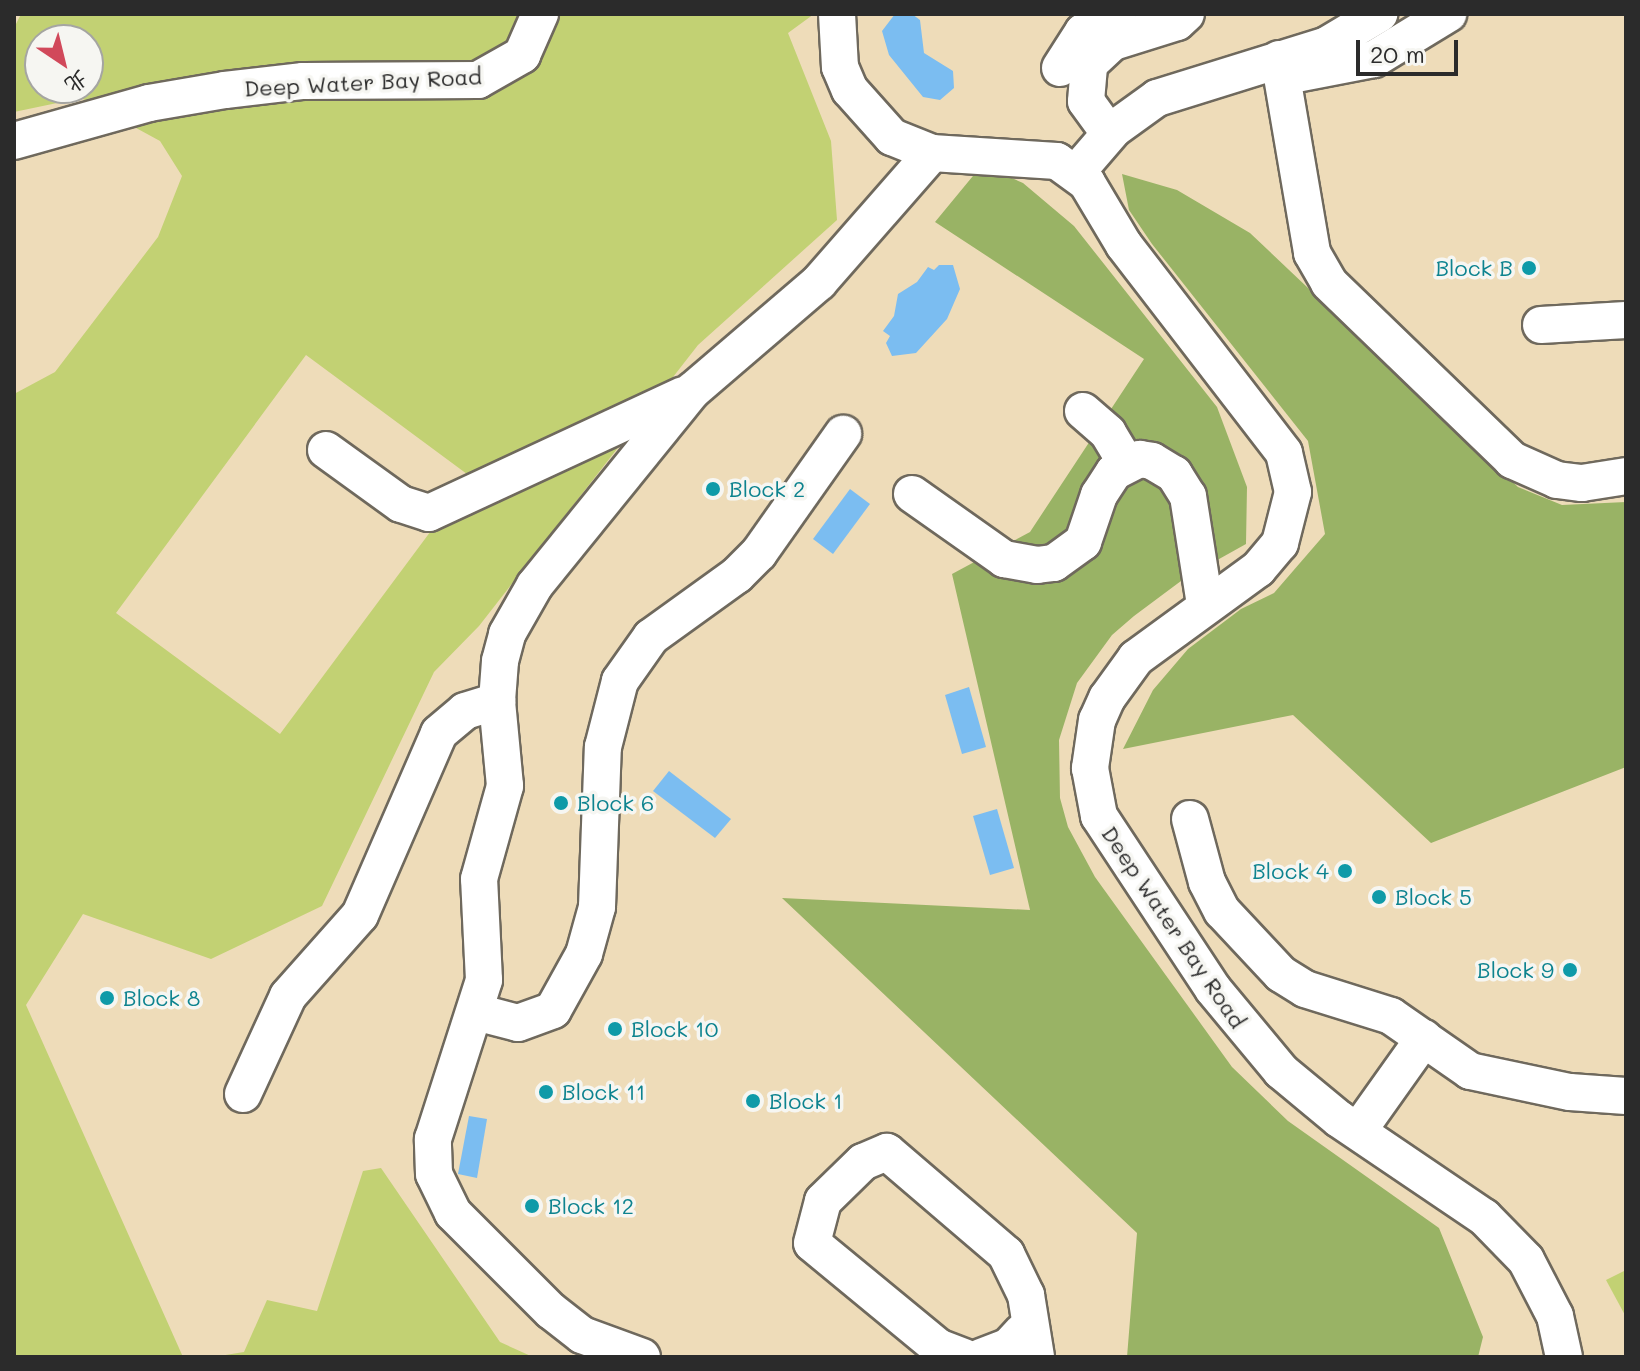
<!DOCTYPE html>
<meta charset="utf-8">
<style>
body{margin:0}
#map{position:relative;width:1640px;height:1371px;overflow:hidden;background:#eedcb9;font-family:Mali,"LXGW WenKai TC",sans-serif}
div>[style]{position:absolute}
.green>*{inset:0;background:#c2d173}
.forest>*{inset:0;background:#99b365}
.water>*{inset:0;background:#7bbdf1}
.roads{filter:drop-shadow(2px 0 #6f695d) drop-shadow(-2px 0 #6f695d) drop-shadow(0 2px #6f695d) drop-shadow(0 -2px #6f695d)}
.minor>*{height:36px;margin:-18px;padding:0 18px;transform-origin:18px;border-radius:18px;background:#fff}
.dots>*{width:22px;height:22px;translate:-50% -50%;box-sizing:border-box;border:4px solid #f6f6f2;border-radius:50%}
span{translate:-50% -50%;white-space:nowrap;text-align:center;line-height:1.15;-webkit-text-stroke:7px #f6f6f2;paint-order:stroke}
.street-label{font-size:22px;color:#2b2b2b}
.culture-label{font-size:22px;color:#0d838f}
.right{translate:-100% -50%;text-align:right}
.left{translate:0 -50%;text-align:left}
.frame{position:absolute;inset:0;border:16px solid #2b2b2b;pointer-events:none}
.north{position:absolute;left:24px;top:24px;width:80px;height:80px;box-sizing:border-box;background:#f6f6f2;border:2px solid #a5a5a2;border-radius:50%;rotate:145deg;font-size:22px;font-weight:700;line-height:32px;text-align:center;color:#2b2b2b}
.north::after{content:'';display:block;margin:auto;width:28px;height:36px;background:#d1495b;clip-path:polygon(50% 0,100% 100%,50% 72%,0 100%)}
.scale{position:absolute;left:1356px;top:40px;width:102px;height:36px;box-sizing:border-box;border:4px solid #2b2b2b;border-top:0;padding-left:10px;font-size:24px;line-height:28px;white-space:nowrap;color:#2b2b2b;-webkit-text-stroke:6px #f6f6f2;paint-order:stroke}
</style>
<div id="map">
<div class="green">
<div style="clip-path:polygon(evenodd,21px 14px,814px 14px,788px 33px,831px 141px,837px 220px,698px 345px,479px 626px,434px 672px,322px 906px,211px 959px,83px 914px,26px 1005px,183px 1357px,14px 1357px,14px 394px,55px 372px,158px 237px,182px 176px,160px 141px,81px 98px,14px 112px,14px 28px,21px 14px,40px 40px,88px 40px,88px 88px,40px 88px,40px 40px,21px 14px,306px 355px,471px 477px,280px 734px,116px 613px,306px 355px)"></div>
<div style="clip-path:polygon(381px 1168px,500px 1342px,533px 1357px,213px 1357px,244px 1352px,267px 1300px,317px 1311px,363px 1171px)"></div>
<div style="clip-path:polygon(1626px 1270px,1626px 1317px,1606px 1280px)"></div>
</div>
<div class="forest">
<div style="clip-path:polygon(982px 165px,1023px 183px,1074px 226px,1217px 407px,1247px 487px,1246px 544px,1185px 578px,1134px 616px,1112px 635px,1077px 683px,1059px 740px,1060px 798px,1068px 827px,1095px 877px,1232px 1067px,1288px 1121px,1439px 1228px,1483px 1337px,1478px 1357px,1127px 1357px,1137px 1233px,782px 898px,1030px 910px,952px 574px,1030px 532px,1144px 359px,935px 222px)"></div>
<div style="clip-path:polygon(1122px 174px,1177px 190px,1250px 233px,1518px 487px,1562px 505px,1626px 502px,1626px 767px,1431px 843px,1293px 715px,1123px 749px,1153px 690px,1188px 649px,1241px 609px,1274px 593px,1325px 534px,1308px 441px,1152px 244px,1129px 210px)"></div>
</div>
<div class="water">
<div style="clip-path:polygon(895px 14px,912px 14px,920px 20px,924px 53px,953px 71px,954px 88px,940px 100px,923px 97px,889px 55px,882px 31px)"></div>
<div style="clip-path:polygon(939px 265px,953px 265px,960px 289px,947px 319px,916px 353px,892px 356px,886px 343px,890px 336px,883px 331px,894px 316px,898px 294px,917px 282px,928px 267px,934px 270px)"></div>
<div style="clip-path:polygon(850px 489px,870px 504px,833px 554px,813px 539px)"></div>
<div style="clip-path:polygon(969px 687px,986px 747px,962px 754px,945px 695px)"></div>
<div style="clip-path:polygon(669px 771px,731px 819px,715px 838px,653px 791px)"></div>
<div style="clip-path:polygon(997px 809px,1014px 868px,990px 875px,973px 816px)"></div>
<div style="clip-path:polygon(469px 1116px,487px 1119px,477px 1178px,458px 1174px)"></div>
</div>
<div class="roads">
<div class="minor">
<div style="left:837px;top:14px;width:53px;rotate:86.8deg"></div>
<div style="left:840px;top:67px;width:25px;rotate:67deg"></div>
<div style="left:850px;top:90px;width:63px;rotate:48.2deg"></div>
<div style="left:892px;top:137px;width:43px;rotate:21.8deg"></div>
<div style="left:932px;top:153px;width:125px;rotate:3.7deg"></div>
<div style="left:1057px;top:161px;width:37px;rotate:36deg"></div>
<div style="left:1087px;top:183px;width:72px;rotate:59.2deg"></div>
<div style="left:1124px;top:245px;width:262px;rotate:52.4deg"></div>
<div style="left:1284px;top:453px;width:40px;rotate:77deg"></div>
<div style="left:1293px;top:492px;width:53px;rotate:104.3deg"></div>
<div style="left:1280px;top:543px;width:34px;rotate:130deg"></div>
<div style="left:1258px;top:569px;width:151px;rotate:143.9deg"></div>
<div style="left:1136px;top:658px;width:49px;rotate:125.9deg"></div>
<div style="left:1107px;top:698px;width:24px;rotate:114deg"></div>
<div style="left:1097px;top:720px;width:49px;rotate:98.3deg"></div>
<div style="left:1090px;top:768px;width:49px;rotate:79.4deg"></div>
<div style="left:1099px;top:816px;width:207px;rotate:56.6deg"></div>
<div style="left:1213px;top:989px;width:107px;rotate:50.3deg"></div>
<div style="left:1281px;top:1071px;width:75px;rotate:39.6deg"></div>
<div style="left:1339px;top:1119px;width:175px;rotate:34.1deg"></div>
<div style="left:1484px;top:1217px;width:60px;rotate:45.7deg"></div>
<div style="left:1526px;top:1260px;width:63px;rotate:62.6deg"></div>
<div style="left:1555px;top:1316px;width:42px;rotate:77.6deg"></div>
<div style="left:1279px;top:59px;width:197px;rotate:80.3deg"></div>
<div style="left:1312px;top:253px;width:34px;rotate:60deg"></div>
<div style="left:1329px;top:283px;width:255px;rotate:44deg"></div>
<div style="left:1512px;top:460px;width:49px;rotate:24deg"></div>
<div style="left:1557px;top:480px;width:25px;rotate:7deg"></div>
<div style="left:1582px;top:483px;width:45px;rotate:-9deg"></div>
<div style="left:1060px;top:68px;width:43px;rotate:-57.4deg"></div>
<div style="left:1083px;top:32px;width:39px;rotate:-27deg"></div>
<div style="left:1296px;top:74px;width:79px;rotate:-10.9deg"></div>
<div style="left:1374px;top:59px;width:87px;rotate:-31.3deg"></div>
<div style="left:1109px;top:133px;width:39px;rotate:-126deg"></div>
<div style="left:1086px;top:101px;width:37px;rotate:-85deg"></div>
<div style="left:1089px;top:64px;width:33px;rotate:-43deg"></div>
<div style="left:1113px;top:42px;width:67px;rotate:-17.4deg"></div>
<div style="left:1177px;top:22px;width:12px;rotate:-42deg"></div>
<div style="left:14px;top:141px;width:140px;rotate:-15.7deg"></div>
<div style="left:149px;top:103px;width:77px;rotate:-9.7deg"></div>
<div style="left:225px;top:90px;width:79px;rotate:-6.6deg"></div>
<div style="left:303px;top:81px;width:175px;rotate:-0.3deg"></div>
<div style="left:478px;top:80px;width:51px;rotate:-29.6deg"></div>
<div style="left:522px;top:55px;width:45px;rotate:-66.3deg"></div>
<div style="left:1076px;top:173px;width:58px;rotate:-49.2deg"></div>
<div style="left:1114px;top:129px;width:53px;rotate:-35.8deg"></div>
<div style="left:1157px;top:98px;width:178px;rotate:-17.3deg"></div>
<div style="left:1327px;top:45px;width:61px;rotate:-30.8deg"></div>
<div style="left:1541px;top:325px;width:85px;rotate:-3.4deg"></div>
<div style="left:1083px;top:411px;width:33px;rotate:41deg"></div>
<div style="left:1108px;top:433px;width:35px;rotate:59deg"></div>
<div style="left:326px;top:450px;width:92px;rotate:35.8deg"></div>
<div style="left:401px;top:504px;width:29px;rotate:18deg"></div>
<div style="left:429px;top:513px;width:280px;rotate:-24.9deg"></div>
<div style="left:912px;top:494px;width:113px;rotate:35.2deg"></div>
<div style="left:1004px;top:559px;width:34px;rotate:10deg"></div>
<div style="left:1037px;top:565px;width:17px;rotate:-7deg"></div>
<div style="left:1054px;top:563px;width:36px;rotate:-36deg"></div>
<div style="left:1083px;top:542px;width:50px;rotate:-71.2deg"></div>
<div style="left:1099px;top:495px;width:27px;rotate:-57deg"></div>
<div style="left:1114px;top:472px;width:29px;rotate:-27deg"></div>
<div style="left:1140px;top:459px;width:12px;rotate:9deg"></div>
<div style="left:1152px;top:461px;width:26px;rotate:31deg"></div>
<div style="left:1174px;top:474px;width:26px;rotate:58deg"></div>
<div style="left:1188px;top:496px;width:109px;rotate:81.1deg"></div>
<div style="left:1190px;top:819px;width:65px;rotate:74.9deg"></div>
<div style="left:1207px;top:882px;width:33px;rotate:63deg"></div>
<div style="left:1222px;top:911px;width:86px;rotate:46.9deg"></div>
<div style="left:1281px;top:974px;width:28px;rotate:32deg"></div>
<div style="left:1305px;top:989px;width:90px;rotate:17.4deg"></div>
<div style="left:1391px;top:1016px;width:96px;rotate:34.8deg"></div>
<div style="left:1470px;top:1071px;width:102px;rotate:11.9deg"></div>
<div style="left:1570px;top:1092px;width:56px;rotate:4.1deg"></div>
<div style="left:476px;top:1012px;width:43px;rotate:14.7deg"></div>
<div style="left:518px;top:1023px;width:37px;rotate:-20deg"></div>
<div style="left:553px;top:1010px;width:64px;rotate:-61deg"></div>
<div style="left:584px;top:954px;width:49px;rotate:-74.5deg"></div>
<div style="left:597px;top:907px;width:160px;rotate:-87.9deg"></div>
<div style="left:603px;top:747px;width:68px;rotate:-75.6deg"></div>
<div style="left:620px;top:681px;width:54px;rotate:-54.8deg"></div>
<div style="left:651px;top:637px;width:106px;rotate:-35.8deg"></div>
<div style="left:737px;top:575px;width:31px;rotate:-45deg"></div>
<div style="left:759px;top:553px;width:146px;rotate:-54.8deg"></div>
<div style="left:243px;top:1094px;width:108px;rotate:-65.3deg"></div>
<div style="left:288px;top:996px;width:108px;rotate:-48.4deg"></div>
<div style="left:360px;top:915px;width:198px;rotate:-66.5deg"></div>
<div style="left:439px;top:733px;width:34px;rotate:-40deg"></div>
<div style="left:465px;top:711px;width:34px;rotate:-17deg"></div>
<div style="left:1358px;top:1131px;width:114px;rotate:-54.6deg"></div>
<div style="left:642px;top:1357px;width:64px;rotate:-159.9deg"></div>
<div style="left:582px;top:1335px;width:39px;rotate:-142deg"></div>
<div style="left:551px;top:1311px;width:139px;rotate:-135deg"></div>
<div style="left:453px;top:1213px;width:43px;rotate:-116deg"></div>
<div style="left:434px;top:1174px;width:35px;rotate:-92deg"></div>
<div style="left:433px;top:1139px;width:167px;rotate:-72.2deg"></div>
<div style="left:484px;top:980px;width:101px;rotate:-92.8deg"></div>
<div style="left:479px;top:879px;width:97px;rotate:-74.4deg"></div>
<div style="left:505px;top:786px;width:85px;rotate:-95.4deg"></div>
<div style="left:497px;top:701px;width:40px;rotate:-85.7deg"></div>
<div style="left:500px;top:661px;width:28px;rotate:-75deg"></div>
<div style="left:507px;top:634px;width:56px;rotate:-60.3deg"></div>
<div style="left:535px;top:585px;width:250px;rotate:-51deg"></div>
<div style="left:692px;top:391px;width:167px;rotate:-40.6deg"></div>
<div style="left:819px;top:282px;width:171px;rotate:-48.8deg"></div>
<div style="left:964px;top:1357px;width:28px;rotate:-159deg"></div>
<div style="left:938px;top:1347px;width:163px;rotate:-140.5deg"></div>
<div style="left:812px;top:1243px;width:43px;rotate:-75.3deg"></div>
<div style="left:823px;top:1201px;width:56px;rotate:-44.3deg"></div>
<div style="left:863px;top:1162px;width:26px;rotate:-23deg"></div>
<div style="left:887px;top:1152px;width:157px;rotate:40.6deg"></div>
<div style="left:1006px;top:1254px;width:46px;rotate:64deg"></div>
<div style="left:1026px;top:1295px;width:63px;rotate:80.8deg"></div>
<div style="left:981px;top:1357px;width:30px;rotate:-21deg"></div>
<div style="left:1009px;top:1346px;width:19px;rotate:-47deg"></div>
</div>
</div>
<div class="dots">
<div style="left:1529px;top:268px;background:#0f9aa8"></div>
<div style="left:713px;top:489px;background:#0f9aa8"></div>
<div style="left:561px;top:803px;background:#0f9aa8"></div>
<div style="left:1345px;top:871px;background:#0f9aa8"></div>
<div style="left:1379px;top:897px;background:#0f9aa8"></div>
<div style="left:1570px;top:970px;background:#0f9aa8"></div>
<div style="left:107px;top:998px;background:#0f9aa8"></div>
<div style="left:615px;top:1029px;background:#0f9aa8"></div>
<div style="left:546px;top:1092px;background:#0f9aa8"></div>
<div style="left:753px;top:1101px;background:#0f9aa8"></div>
<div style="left:532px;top:1206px;background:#0f9aa8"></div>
</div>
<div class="street-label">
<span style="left:363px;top:82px;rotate:-3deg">Deep Water Bay Road</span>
<span style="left:1174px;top:927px;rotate:56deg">Deep Water Bay Road</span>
</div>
<div class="culture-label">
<span class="right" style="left:1513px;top:268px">Block B</span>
<span class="left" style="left:729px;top:489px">Block 2</span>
<span class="left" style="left:577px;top:803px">Block 6</span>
<span class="right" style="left:1329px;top:871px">Block 4</span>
<span class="left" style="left:1395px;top:897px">Block 5</span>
<span class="right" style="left:1554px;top:970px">Block 9</span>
<span class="left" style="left:123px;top:998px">Block 8</span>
<span class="left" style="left:631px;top:1029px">Block 10</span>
<span class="left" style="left:562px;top:1092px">Block 11</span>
<span class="left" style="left:769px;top:1101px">Block 1</span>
<span class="left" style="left:548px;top:1206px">Block 12</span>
</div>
<div class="frame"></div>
<div class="north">北</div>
<div class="scale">20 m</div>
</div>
